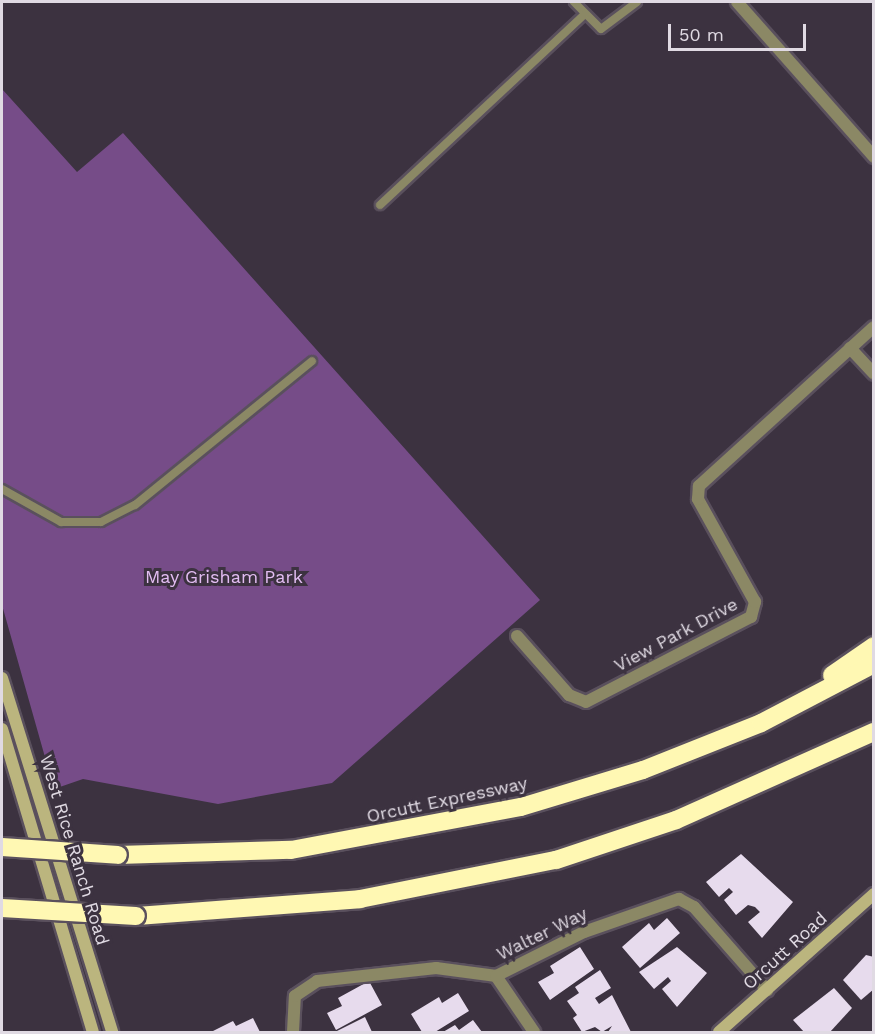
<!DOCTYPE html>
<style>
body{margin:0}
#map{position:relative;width:875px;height:1034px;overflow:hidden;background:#3c3240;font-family:"Work Sans",sans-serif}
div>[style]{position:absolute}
.green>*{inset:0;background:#764c88}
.building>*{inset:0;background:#e7dbed}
.roads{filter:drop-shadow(2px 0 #5a505d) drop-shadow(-2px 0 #5a505d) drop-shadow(0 2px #5a505d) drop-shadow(0 -2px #5a505d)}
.lane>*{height:8px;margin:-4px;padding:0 4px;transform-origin:4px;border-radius:4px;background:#8b8865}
.street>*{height:12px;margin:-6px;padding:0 6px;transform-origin:6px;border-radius:6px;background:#8b8865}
.secondary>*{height:12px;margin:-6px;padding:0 6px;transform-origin:6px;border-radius:6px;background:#bbb57e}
.highway>*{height:18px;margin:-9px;padding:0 9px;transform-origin:9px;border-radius:9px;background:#fff8b3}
.bridges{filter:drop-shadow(2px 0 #5a505d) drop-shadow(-2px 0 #5a505d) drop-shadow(0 2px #5a505d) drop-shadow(0 -2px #5a505d)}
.highway-bridge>*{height:18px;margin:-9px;padding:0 9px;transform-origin:9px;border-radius:9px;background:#fff8b3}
span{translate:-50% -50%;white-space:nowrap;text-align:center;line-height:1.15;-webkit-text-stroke:6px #3c3240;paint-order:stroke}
.park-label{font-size:18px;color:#e3bdf3}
.street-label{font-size:18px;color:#e0dae3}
.frame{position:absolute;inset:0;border:3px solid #e0dae3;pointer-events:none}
.scale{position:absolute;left:668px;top:24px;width:138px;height:27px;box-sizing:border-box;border:3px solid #e0dae3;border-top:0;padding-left:8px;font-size:18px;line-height:21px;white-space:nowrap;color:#e0dae3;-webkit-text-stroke:4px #3c3240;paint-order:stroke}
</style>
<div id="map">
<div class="green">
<div style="clip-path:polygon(2px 89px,77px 172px,123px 133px,540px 600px,332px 783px,218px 804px,83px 779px,54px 789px,2px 605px)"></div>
</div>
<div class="building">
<div style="clip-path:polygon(741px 854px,793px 902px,762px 938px,748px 922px,760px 912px,755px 907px,748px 905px,736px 915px,724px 900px,733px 892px,729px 888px,719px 897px,706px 882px)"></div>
<div style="clip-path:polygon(667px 918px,680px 933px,640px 968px,622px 947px,649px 923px,654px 930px)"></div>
<div style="clip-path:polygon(580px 947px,594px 969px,550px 1000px,538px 982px,554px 973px,550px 966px)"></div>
<div style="clip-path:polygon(677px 947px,707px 973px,677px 1007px,662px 989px,671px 981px,668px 977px,654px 989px,639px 972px)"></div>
<div style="clip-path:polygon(866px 955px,874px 957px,874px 989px,861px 1000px,843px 980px)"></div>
<div style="clip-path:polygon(600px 970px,611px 988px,595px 998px,599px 1004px,612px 995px,631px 1032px,608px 1032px,612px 1026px,602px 1032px,595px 1027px,582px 1032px,573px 1018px,577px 1015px,567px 1001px,579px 993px,575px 987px)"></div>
<div style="clip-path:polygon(369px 981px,382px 1005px,336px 1030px,327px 1013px,342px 1006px,338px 998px)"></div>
<div style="clip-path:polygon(834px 988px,852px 1008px,830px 1032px,804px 1032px,793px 1020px)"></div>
<div style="clip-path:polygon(458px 993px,469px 1011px,435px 1032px,422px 1032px,411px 1014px,439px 997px,442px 1003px)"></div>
<div style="clip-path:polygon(365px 1017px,372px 1032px,338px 1032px,337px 1031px)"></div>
<div style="clip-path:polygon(253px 1018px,260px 1032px,211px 1032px,233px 1021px,236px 1026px)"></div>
<div style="clip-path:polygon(473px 1020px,482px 1032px,443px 1032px,455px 1025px,459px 1030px)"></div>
</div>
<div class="roads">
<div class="lane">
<div style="left:574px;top:2px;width:38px;rotate:45deg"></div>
<div style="left:601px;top:29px;width:45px;rotate:-36.9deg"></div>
<div style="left:380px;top:205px;width:280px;rotate:-43deg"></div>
<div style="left:2px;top:489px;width:68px;rotate:29.2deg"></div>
<div style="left:61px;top:522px;width:40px"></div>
<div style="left:101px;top:522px;width:38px;rotate:-27deg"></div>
<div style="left:135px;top:505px;width:228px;rotate:-39.1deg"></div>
</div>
<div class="street">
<div style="left:737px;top:2px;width:207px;rotate:48.5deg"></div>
<div style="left:850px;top:348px;width:35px;rotate:47deg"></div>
<div style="left:517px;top:636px;width:79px;rotate:48.6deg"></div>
<div style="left:569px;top:695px;width:18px;rotate:22deg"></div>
<div style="left:586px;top:702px;width:186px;rotate:-27.3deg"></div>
<div style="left:751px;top:617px;width:16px;rotate:-75deg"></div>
<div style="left:755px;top:602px;width:118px;rotate:-119deg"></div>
<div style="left:698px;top:499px;width:13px;rotate:-86deg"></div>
<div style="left:699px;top:486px;width:236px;rotate:-42.3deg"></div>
<div style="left:496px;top:976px;width:68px;rotate:55.8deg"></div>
<div style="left:293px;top:1032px;width:36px;rotate:-87deg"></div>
<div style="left:295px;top:996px;width:27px;rotate:-34deg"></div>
<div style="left:317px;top:981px;width:120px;rotate:-6.2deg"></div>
<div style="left:436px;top:968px;width:61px;rotate:7.6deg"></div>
<div style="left:496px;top:976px;width:98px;rotate:-26.6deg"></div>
<div style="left:584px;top:932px;width:101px;rotate:-19.2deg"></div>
<div style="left:679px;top:899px;width:17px;rotate:28deg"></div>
<div style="left:694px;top:907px;width:111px;rotate:48.7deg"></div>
</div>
<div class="secondary">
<div style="left:2px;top:678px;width:371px;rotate:72.7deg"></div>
<div style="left:2px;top:729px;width:316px;rotate:73.3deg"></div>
<div style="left:719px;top:1032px;width:208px;rotate:-41.7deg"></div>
</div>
<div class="highway">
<div style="left:832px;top:675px;width:51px;rotate:-34.6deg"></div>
<div style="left:118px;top:855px;width:173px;rotate:-1.7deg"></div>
<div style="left:291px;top:850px;width:234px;rotate:-10.6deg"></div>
<div style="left:521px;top:807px;width:127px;rotate:-16.9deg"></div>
<div style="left:643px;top:770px;width:127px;rotate:-21.7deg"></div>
<div style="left:761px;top:723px;width:127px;rotate:-27.6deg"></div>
<div style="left:136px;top:916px;width:225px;rotate:-4.3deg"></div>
<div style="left:360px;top:899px;width:200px;rotate:-11.3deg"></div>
<div style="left:556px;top:860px;width:126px;rotate:-18.4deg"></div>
<div style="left:676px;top:820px;width:217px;rotate:-24deg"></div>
</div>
</div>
<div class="bridges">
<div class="highway-bridge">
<div style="left:2px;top:847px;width:116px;rotate:3.9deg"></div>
<div style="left:2px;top:908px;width:134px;rotate:3.4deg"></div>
</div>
</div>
<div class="park-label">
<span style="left:224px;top:577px">May Grisham Park</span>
</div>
<div class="street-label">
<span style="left:676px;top:635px;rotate:-28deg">View Park Drive</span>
<span style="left:447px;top:800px;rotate:-12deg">Orcutt Expressway</span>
<span style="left:74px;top:850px;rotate:73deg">West Rice Ranch Road</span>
<span style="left:542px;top:934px;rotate:-26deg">Walter Way</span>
<span style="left:785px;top:951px;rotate:-42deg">Orcutt Road</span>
</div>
<div class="frame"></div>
<div class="scale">50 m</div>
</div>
